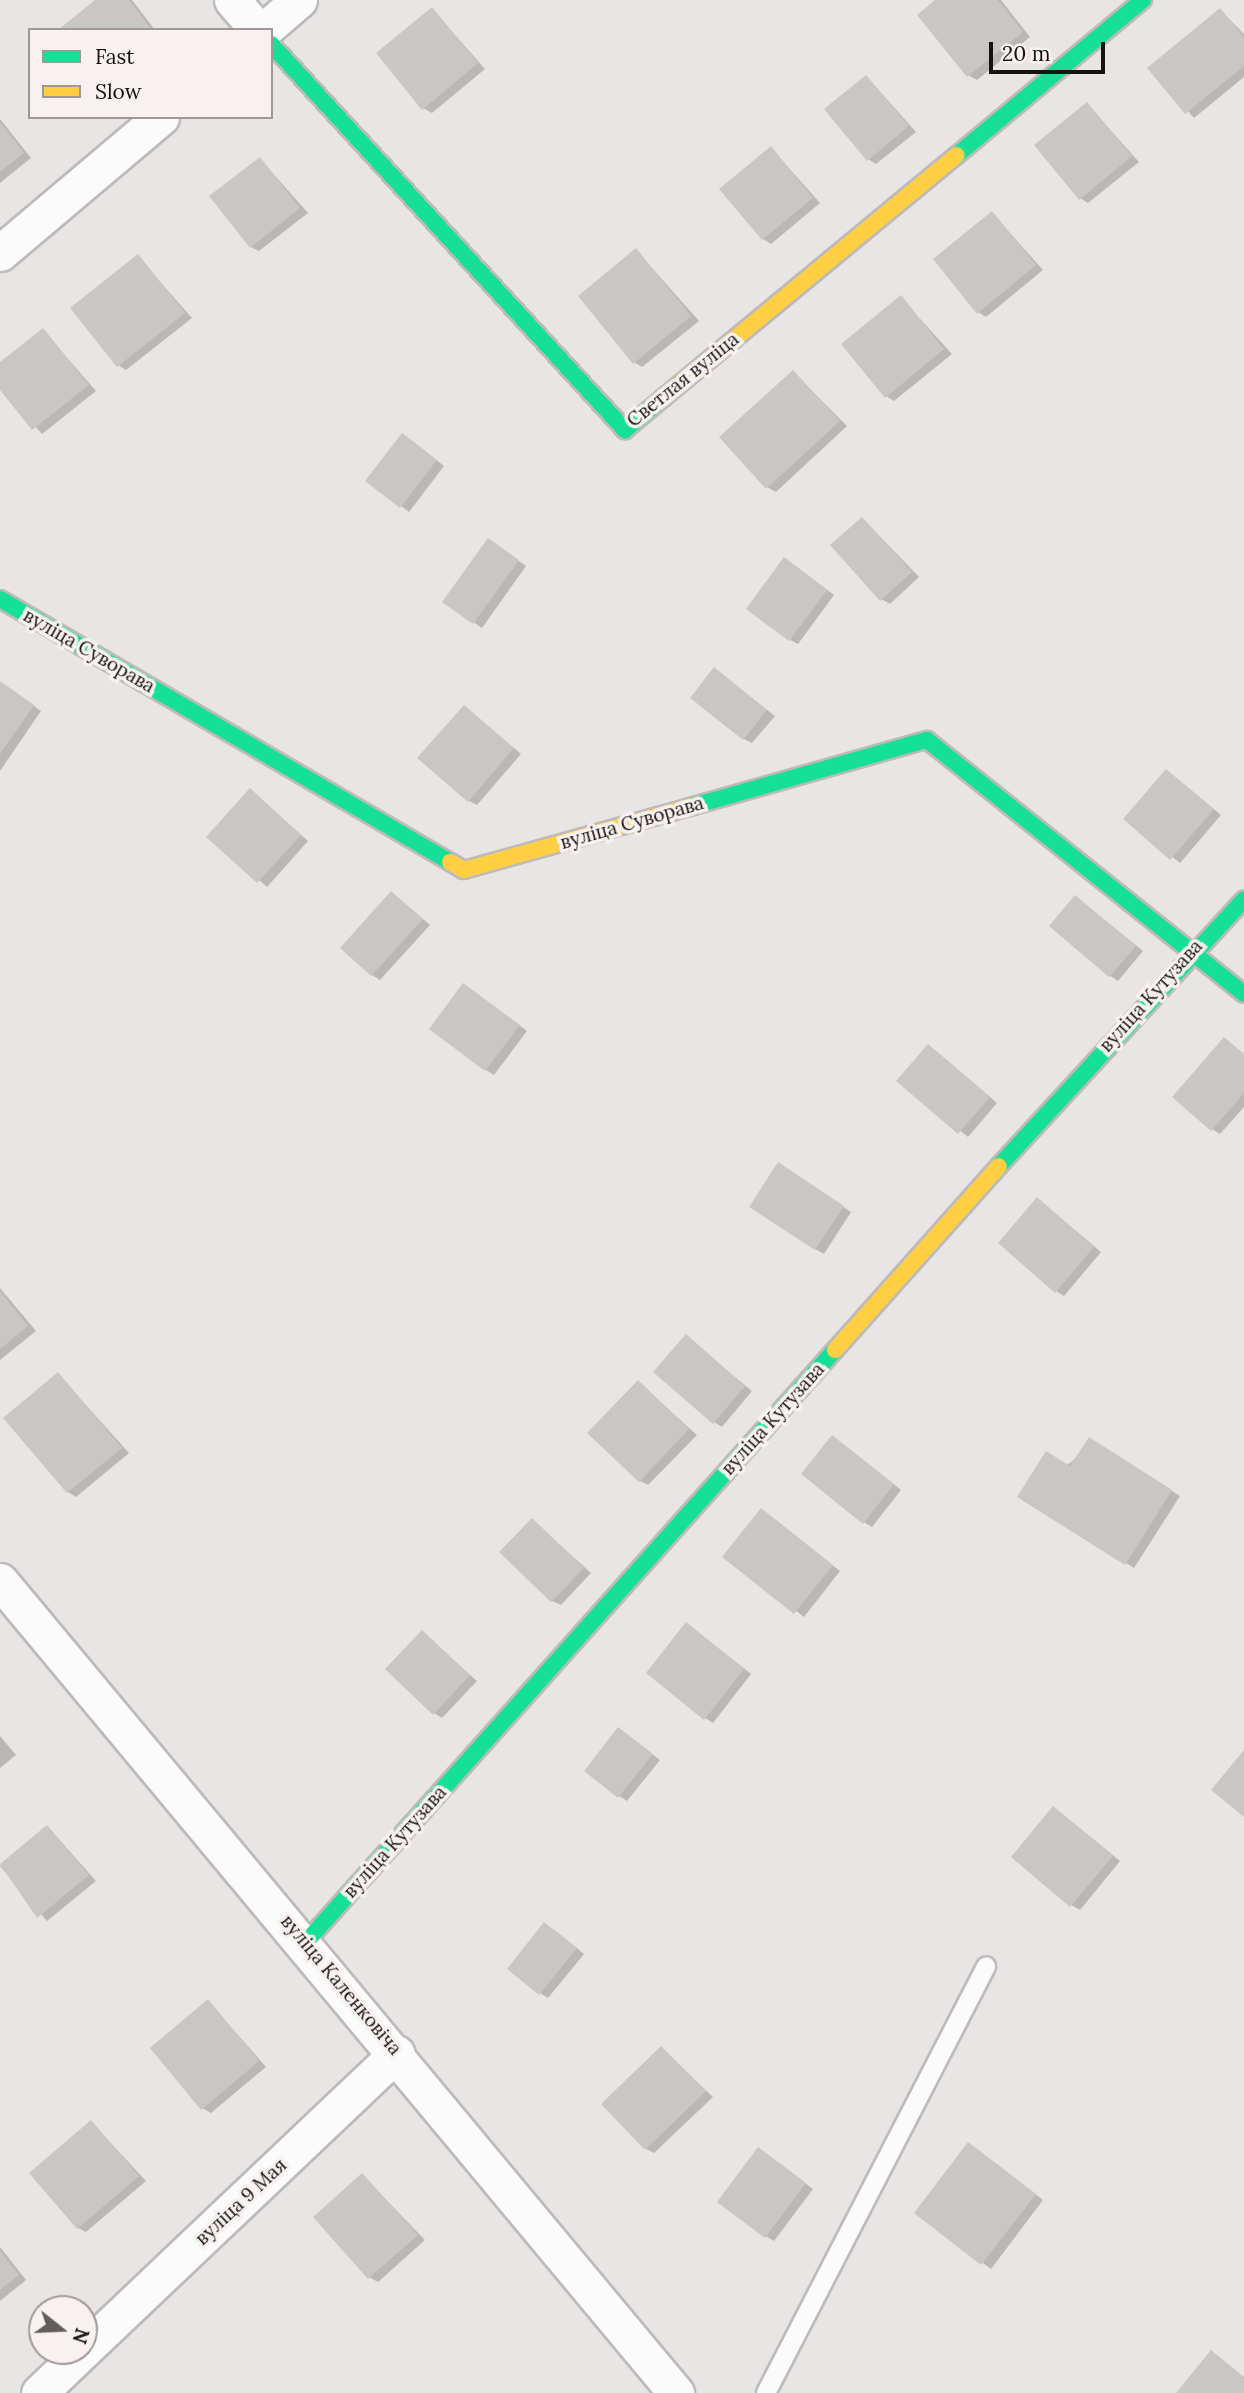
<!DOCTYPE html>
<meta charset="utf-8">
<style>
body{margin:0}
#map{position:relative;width:1244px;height:2393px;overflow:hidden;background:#e9e5e4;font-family:Lora,serif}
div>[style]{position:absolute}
.shadow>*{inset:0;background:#0003}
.building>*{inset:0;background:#c9c6c6}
.roads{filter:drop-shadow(2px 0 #bdbaba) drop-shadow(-2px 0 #bdbaba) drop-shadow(0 2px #bdbaba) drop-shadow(0 -2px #bdbaba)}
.lane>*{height:18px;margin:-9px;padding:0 9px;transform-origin:9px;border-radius:9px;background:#fcfbfb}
.street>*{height:35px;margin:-17.5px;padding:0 17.5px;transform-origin:17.5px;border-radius:17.5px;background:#fcfbfb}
.fast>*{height:16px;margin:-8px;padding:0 8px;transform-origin:8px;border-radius:8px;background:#16e098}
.slow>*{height:16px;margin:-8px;padding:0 8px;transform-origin:8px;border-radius:8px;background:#ffcf43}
span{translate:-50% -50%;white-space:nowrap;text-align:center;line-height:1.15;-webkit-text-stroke:7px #f8f1f0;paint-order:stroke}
.street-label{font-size:19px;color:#161413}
.legend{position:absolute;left:28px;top:28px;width:245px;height:91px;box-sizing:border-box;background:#f8f1f0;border:2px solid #9e9998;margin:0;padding:9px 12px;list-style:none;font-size:21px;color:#161413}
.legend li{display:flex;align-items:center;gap:14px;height:35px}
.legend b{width:35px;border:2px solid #9e9998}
.north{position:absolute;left:28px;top:2295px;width:70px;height:70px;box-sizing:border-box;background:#f8f1f0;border:2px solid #9e9998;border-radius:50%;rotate:108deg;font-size:19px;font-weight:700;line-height:28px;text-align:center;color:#161413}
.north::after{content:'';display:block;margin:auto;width:24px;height:32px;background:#605d5c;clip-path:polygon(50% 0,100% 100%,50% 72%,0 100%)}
.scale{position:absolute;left:989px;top:42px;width:116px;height:32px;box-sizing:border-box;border:4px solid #161413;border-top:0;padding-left:9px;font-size:21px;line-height:24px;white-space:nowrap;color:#161413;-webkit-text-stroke:5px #f8f1f0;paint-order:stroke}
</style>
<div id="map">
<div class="shadow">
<div style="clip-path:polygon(98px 0,132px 0,155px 30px,60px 30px)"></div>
<div style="clip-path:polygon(938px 0,1001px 0,1030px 37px,977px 80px,968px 75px)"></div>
<div style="clip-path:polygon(432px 9px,485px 69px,432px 113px,423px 108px)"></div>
<div style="clip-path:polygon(1220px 10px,1244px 34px,1244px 77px,1194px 118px,1150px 68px)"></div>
<div style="clip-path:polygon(867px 77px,916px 132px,876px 164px,868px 159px)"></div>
<div style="clip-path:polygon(1087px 104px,1139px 162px,1088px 203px,1080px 198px)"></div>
<div style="clip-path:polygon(0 119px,31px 158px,0 183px)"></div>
<div style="clip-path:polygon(771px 148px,820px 203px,771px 244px,763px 239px)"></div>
<div style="clip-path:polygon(260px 159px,308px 213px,259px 251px,251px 247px)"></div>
<div style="clip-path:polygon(992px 213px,1043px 270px,986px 317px,978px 312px)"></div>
<div style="clip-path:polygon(636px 250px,699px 321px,642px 367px,634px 362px)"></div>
<div style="clip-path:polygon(138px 257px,192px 318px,126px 370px,118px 365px)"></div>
<div style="clip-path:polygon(901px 298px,952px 354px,894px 401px,886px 396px)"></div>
<div style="clip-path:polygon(43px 330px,96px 391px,42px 434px,0 387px,0 364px)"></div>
<div style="clip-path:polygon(793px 372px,847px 426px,776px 492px,767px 487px)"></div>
<div style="clip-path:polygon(411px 440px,444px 466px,409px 512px,368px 481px)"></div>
<div style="clip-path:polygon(863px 519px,919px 577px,890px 604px,881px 599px)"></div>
<div style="clip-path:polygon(496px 545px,526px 566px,482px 628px,444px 602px)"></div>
<div style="clip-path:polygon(793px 564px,834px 595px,798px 644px,790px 640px)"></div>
<div style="clip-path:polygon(714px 669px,775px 716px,752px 743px,744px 739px)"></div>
<div style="clip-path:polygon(0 682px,41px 711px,0 771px)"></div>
<div style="clip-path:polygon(464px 707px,521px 754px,477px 805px,469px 801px)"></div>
<div style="clip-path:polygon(1167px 771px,1221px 815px,1180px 863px,1125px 819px)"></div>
<div style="clip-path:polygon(250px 790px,308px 841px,267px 887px,209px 836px)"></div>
<div style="clip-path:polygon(392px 893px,430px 925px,380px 980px,372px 975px)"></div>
<div style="clip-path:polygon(1076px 897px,1143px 951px,1118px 981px,1110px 976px)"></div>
<div style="clip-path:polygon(472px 990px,527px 1031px,494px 1075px,486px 1070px)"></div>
<div style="clip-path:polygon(1224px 1039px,1244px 1054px,1244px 1107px,1220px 1134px,1212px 1129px)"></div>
<div style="clip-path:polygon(936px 1051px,997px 1103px,968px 1137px,899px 1081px)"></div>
<div style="clip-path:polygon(787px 1169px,851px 1212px,824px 1254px,815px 1249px)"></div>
<div style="clip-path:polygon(1038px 1199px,1101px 1252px,1064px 1296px,1056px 1291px)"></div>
<div style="clip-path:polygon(0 1288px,36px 1331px,0 1360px)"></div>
<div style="clip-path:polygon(686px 1337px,752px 1391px,722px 1427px,714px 1422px)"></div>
<div style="clip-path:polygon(58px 1374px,129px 1453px,76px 1497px,68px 1492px)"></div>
<div style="clip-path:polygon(638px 1382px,697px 1435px,648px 1485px,640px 1481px)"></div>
<div style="clip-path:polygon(840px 1442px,901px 1490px,872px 1527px,864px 1522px)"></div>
<div style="clip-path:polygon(1098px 1444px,1180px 1496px,1134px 1568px,1019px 1497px)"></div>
<div style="clip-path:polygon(762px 1510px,840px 1571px,804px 1617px,725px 1556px)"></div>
<div style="clip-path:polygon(532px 1520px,591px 1573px,561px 1605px,552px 1601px)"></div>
<div style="clip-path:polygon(694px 1629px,751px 1674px,713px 1723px,705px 1718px)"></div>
<div style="clip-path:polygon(422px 1633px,477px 1681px,442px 1718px,434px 1713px)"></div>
<div style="clip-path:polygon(619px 1729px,660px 1760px,627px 1801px,619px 1796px)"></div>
<div style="clip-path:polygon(0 1736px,16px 1755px,0 1768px)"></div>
<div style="clip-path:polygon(1061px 1813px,1120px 1861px,1080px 1910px,1071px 1905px)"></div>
<div style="clip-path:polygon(48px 1827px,96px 1881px,47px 1921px,0 1866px)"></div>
<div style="clip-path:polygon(553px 1929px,584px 1954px,548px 1998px,540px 1993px)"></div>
<div style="clip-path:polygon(208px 2001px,266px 2067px,211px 2113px,202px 2108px)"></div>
<div style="clip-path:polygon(661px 2048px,713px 2097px,654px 2153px,646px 2149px)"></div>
<div style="clip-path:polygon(91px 2122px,146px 2181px,86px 2232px,78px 2228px)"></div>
<div style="clip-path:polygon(977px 2149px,1043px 2200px,991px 2269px,916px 2213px)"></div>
<div style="clip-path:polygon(767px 2154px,813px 2189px,774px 2241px,766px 2236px)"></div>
<div style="clip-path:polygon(362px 2175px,425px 2240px,378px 2282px,369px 2277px)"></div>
<div style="clip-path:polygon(0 2247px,26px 2280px,0 2301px)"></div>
</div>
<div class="building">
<div style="clip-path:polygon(95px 0,129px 0,152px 30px,58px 30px)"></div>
<div style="clip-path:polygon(935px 0,998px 0,1023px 32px,967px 77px,917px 15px)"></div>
<div style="clip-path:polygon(432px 7px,478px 63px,422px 110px,376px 53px)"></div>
<div style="clip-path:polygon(1220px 8px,1244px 37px,1244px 66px,1185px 114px,1147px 68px)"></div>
<div style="clip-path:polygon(866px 75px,909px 126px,867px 161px,824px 109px)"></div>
<div style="clip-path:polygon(1087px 102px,1132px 156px,1079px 200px,1034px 145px)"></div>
<div style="clip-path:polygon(0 122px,24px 153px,0 172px)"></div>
<div style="clip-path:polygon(771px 146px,813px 198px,762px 240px,719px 189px)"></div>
<div style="clip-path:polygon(260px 157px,300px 208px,250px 248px,209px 196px)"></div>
<div style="clip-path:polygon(992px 211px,1036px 265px,977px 314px,933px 259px)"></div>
<div style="clip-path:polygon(636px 248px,691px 316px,633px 364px,578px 296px)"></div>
<div style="clip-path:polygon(138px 254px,185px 313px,117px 367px,70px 308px)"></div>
<div style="clip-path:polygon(901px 295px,944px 349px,885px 398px,841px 344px)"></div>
<div style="clip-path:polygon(43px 328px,89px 385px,32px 430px,0 390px,0 362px)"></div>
<div style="clip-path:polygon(793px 370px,840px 421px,766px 489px,719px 437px)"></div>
<div style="clip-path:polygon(402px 433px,437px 460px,400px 508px,365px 481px)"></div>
<div style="clip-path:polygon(862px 517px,912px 572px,880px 601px,830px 545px)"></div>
<div style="clip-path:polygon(488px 538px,519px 560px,473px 624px,442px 602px)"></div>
<div style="clip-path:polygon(784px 557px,827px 590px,789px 641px,746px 609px)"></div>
<div style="clip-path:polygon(714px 667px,767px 710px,743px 740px,690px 698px)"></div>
<div style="clip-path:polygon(0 681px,34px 705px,0 754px)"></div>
<div style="clip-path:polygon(464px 705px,514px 748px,468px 802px,417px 758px)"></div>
<div style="clip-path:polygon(1166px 769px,1214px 809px,1170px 860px,1123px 819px)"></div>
<div style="clip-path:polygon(250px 788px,301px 835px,257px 883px,206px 837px)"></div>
<div style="clip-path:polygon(391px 891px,423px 919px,371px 976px,340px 948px)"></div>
<div style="clip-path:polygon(1075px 895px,1136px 946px,1109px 977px,1049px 926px)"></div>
<div style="clip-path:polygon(463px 983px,520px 1025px,485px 1071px,429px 1029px)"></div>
<div style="clip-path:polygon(1224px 1037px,1244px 1054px,1244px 1093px,1211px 1131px,1172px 1097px)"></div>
<div style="clip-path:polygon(928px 1044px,990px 1097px,958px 1134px,896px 1081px)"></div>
<div style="clip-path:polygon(778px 1162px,844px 1206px,815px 1250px,749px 1207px)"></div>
<div style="clip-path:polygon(1037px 1197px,1094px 1247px,1055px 1293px,998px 1243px)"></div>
<div style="clip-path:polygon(0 1291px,28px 1326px,0 1349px)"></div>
<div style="clip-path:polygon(686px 1334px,745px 1386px,713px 1424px,653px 1372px)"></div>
<div style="clip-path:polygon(58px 1372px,122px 1448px,67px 1493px,3px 1418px)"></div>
<div style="clip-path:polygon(638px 1380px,689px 1429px,639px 1482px,587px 1433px)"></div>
<div style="clip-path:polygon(832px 1435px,894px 1484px,863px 1524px,801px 1474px)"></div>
<div style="clip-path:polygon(1089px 1437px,1172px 1490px,1125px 1565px,1017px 1497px,1046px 1451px,1070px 1466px)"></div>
<div style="clip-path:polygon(761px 1508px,833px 1565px,794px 1614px,722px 1557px)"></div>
<div style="clip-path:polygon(532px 1518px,584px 1568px,551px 1602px,499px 1552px)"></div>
<div style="clip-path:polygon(686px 1622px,744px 1669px,704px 1720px,646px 1673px)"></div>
<div style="clip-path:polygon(422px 1630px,470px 1675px,433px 1715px,385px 1669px)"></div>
<div style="clip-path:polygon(618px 1727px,653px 1754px,618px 1798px,584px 1771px)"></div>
<div style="clip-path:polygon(1244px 1750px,1244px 1817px,1211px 1790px)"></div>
<div style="clip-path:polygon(1053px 1806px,1113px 1856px,1070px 1907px,1011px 1857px)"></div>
<div style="clip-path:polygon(47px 1825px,89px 1875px,37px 1918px,0 1864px)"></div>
<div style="clip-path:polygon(544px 1922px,577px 1948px,539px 1995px,507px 1969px)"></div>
<div style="clip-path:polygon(208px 1999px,259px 2061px,201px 2110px,150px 2048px)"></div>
<div style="clip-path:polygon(661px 2046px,706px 2091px,645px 2150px,601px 2104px)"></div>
<div style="clip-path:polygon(91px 2120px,139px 2176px,77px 2229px,29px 2173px)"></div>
<div style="clip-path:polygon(968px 2142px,1036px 2194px,981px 2265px,914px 2213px)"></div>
<div style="clip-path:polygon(758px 2147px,806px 2183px,765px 2238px,717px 2202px)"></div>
<div style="clip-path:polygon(362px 2173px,418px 2235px,368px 2279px,313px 2217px)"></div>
<div style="clip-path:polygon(0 2251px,19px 2275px,0 2290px)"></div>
<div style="clip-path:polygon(1211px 2350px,1244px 2377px,1244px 2393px,1176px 2393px)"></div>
</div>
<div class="roads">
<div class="lane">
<div style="left:766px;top:2393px;width:480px;rotate:-62.7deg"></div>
</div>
<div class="street">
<div style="left:232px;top:0;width:40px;rotate:49deg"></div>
<div style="left:264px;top:30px;width:46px;rotate:-40.6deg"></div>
<div style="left:0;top:253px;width:211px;rotate:-40.2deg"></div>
<div style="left:0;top:1581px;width:1057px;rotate:50.22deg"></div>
<div style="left:84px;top:2350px;width:431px;rotate:-43.5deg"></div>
<div style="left:39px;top:2393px;width:61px;rotate:-43.7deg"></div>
</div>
<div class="fast">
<div style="left:271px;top:44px;width:524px;rotate:47.48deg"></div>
<div style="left:625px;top:430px;width:50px;rotate:-40.1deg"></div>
<div style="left:957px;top:155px;width:242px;rotate:-39.8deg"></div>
<div style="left:0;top:599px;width:521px;rotate:30.3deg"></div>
<div style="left:693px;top:806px;width:243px;rotate:-15.8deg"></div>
<div style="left:927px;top:740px;width:406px;rotate:38.7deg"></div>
<div style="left:999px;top:1166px;width:362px;rotate:-47.4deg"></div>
<div style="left:306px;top:1942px;width:794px;rotate:-48.22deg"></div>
</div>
<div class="slow">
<div style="left:663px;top:398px;width:381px;rotate:-39.6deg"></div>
<div style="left:450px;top:862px;width:16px;rotate:30deg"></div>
<div style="left:464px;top:870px;width:238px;rotate:-15.6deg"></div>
<div style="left:835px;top:1350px;width:246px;rotate:-48.3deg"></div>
</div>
</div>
<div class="street-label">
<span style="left:683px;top:380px;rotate:-39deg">Светлая вуліца</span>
<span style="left:89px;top:651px;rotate:30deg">вуліца Суворава</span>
<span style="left:632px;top:823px;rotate:-16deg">вуліца Суворава</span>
<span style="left:1151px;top:996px;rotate:-48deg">вуліца Кутузава</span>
<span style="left:773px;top:1419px;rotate:-48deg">вуліца Кутузава</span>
<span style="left:395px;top:1842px;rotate:-48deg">вуліца Кутузава</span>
<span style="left:341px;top:1985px;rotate:50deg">вуліца Каленковіча</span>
<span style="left:241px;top:2202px;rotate:-43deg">вуліца 9 Мая</span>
</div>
<ul class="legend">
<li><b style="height:9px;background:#16e098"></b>Fast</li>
<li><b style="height:9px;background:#ffcf43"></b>Slow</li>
</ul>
<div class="north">N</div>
<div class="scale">20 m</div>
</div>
